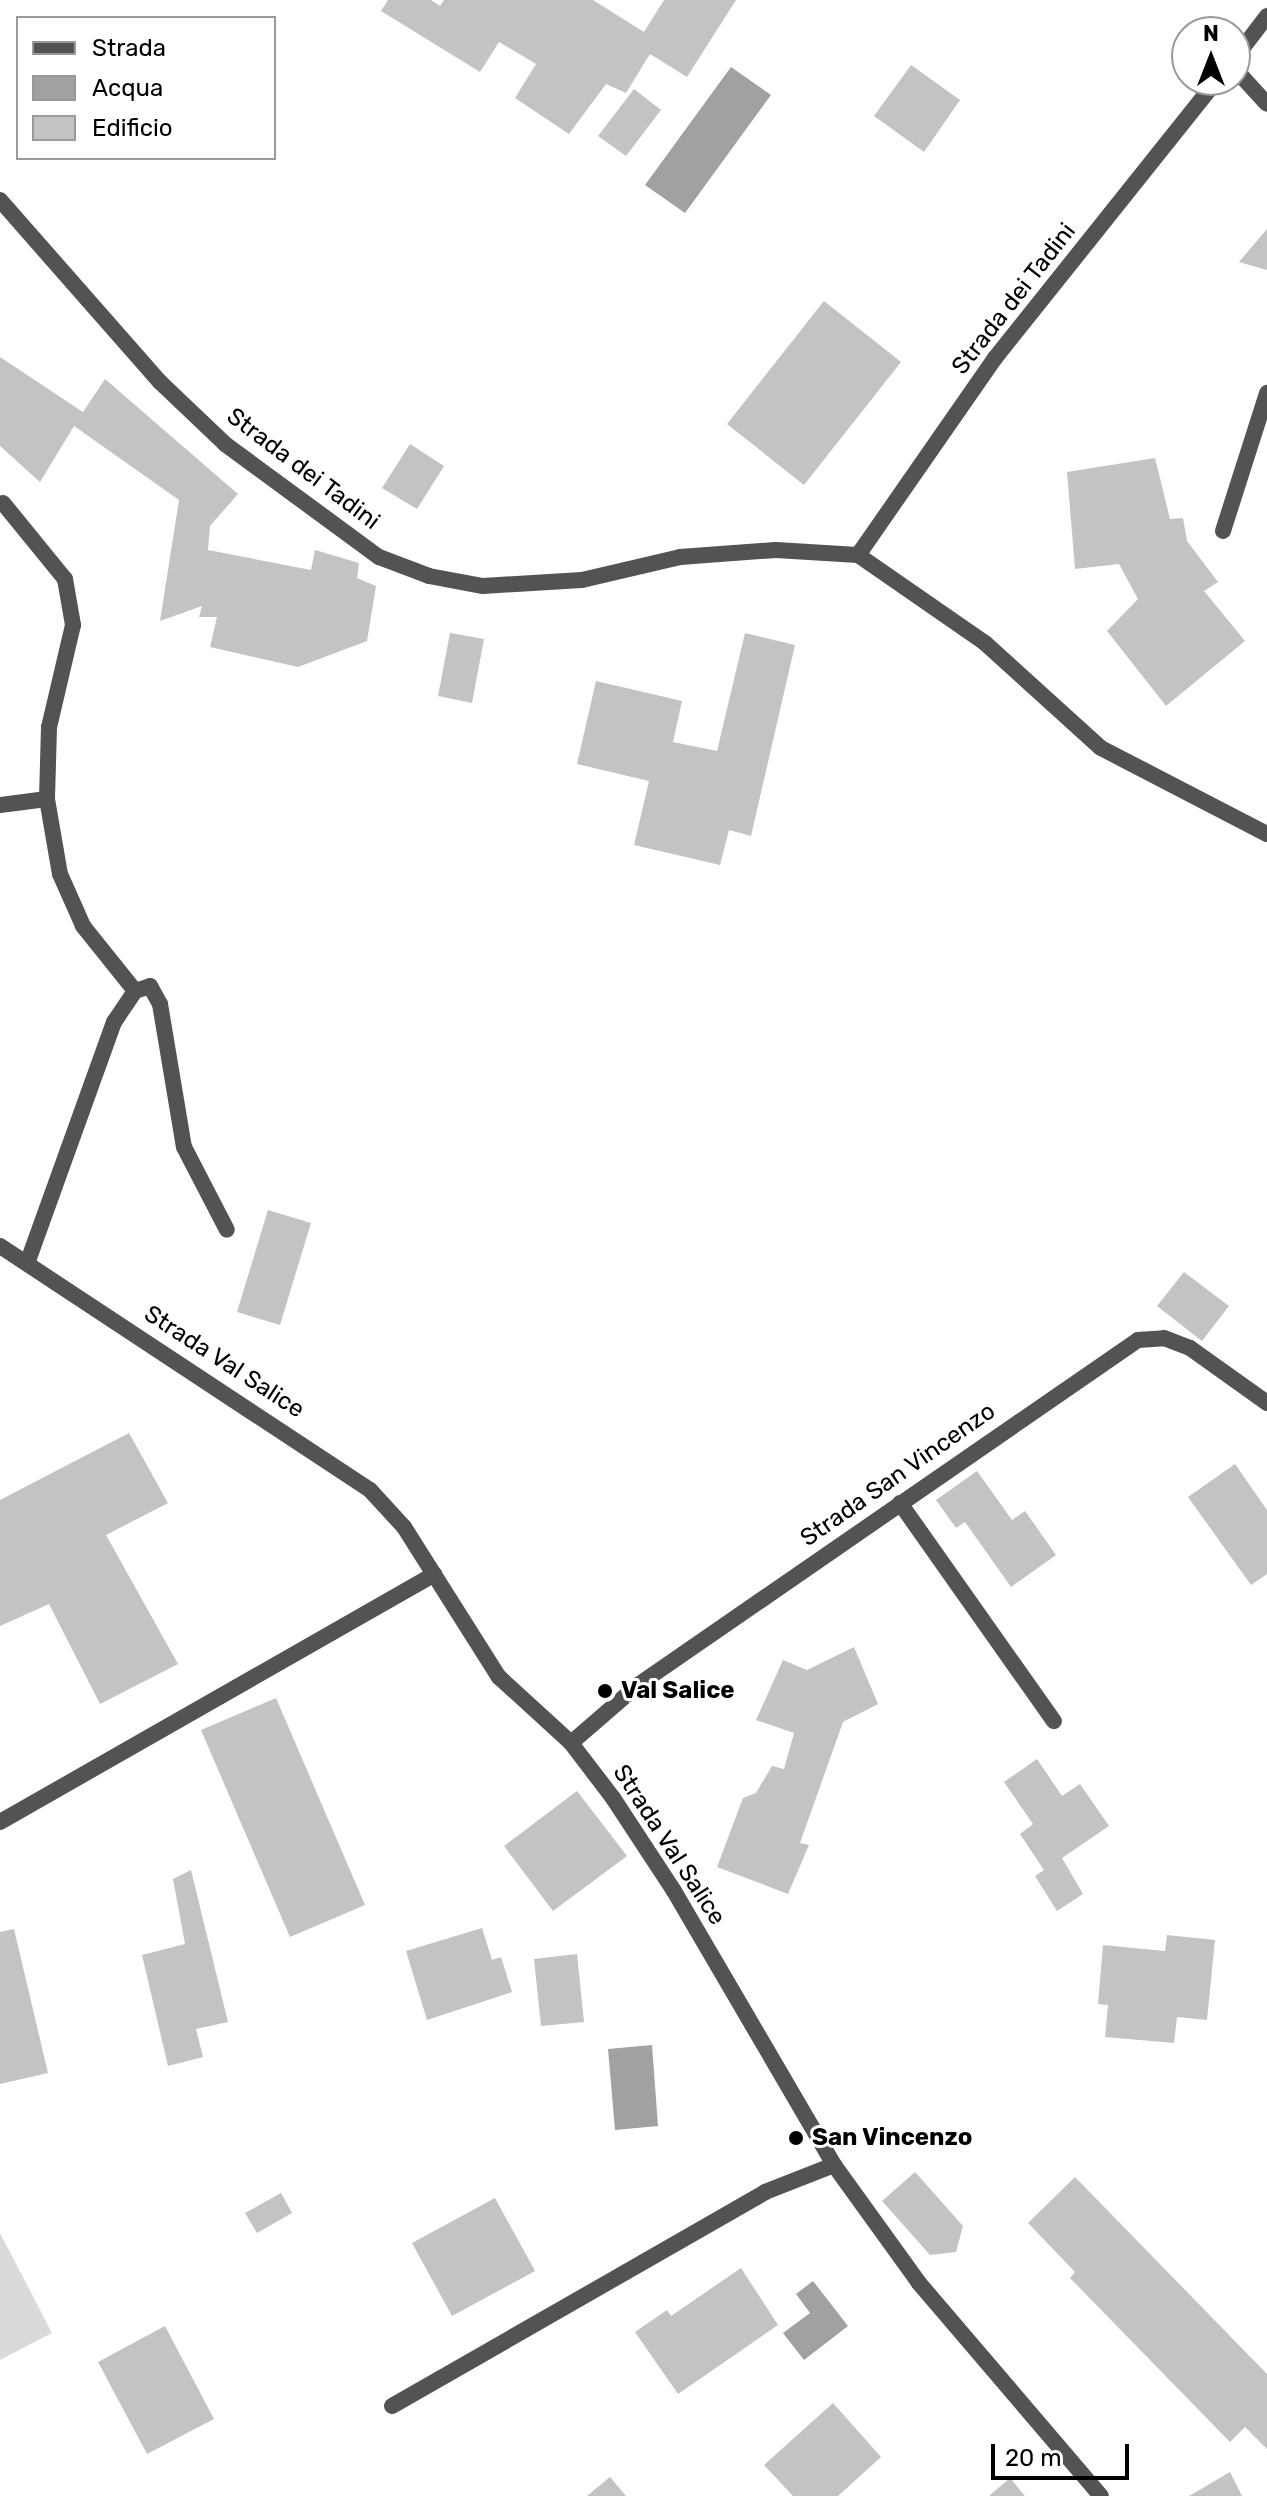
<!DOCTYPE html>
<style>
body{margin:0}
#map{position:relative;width:1267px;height:2496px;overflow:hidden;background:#fff;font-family:Rubik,sans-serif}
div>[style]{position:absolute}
.green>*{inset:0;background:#dadada}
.water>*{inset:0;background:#a1a1a1}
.building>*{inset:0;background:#c3c3c3}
.service>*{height:16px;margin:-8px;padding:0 8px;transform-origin:8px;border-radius:8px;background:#535353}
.minor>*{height:16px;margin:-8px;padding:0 8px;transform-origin:8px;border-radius:8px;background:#535353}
.tertiary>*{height:16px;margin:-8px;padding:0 8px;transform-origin:8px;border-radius:8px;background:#535353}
.dots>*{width:22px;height:22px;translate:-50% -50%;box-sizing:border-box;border:4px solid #fff;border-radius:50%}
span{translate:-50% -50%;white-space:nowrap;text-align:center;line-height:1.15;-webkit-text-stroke:6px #fff;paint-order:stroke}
.street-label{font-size:24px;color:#000}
.poi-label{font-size:24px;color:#000;font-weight:700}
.left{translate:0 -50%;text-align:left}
.legend{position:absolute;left:16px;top:16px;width:260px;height:144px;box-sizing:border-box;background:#fff;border:2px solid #999;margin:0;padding:10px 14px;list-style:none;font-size:24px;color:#000}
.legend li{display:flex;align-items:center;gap:16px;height:40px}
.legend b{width:40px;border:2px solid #999}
.north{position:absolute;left:1171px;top:16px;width:80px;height:80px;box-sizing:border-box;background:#fff;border:2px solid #999;border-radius:50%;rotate:0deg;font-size:22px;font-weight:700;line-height:32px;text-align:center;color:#000}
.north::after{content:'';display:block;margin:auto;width:28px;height:36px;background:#000;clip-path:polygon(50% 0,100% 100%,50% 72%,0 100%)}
.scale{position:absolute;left:991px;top:2444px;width:138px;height:36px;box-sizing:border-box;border:4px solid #000;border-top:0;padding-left:10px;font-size:24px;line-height:28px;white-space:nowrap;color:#000;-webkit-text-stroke:6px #fff;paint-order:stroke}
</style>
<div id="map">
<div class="green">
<div style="clip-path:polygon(0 2233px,52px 2333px,0 2360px)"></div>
</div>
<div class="water">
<div style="clip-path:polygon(731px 67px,771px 95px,685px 213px,645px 185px)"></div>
<div style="clip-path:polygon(652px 2045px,658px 2126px,615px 2130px,608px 2049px)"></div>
<div style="clip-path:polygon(813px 2281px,848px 2326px,804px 2360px,783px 2333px,810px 2313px,796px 2294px)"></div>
</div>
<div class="building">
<div style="clip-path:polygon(388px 0,431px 0,440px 6px,444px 0,593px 0,644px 32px,664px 0,736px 0,687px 77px,650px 54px,626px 93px,606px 84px,569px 134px,515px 98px,536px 64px,499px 42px,480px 72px,381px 11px)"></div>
<div style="clip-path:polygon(911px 65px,960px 100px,924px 152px,874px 116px)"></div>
<div style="clip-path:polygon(634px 89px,661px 110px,626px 156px,598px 136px)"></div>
<div style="clip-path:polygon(1267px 229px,1267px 270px,1239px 262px)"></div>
<div style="clip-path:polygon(824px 301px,901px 362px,804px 485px,727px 424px)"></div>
<div style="clip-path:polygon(0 357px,83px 412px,105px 379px,238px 494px,210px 526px,208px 550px,311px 570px,315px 550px,359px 563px,357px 578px,376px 586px,367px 641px,298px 667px,210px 647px,217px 617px,199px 617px,202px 606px,160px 621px,179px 500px,74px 426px,40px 482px,0 446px)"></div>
<div style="clip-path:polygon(410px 444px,444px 466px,417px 509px,382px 488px)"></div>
<div style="clip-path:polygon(1155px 458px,1170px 519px,1183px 518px,1187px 541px,1218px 582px,1204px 591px,1245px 641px,1166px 706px,1107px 631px,1138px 599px,1119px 564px,1075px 569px,1067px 472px)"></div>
<div style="clip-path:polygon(450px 633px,484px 639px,472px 703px,438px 696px)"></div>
<div style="clip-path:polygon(745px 633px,795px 645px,751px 836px,729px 830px,720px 865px,634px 845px,649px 781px,577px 764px,596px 681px,682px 701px,673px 742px,717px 751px)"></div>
<div style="clip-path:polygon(268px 1210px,311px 1223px,280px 1325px,237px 1312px)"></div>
<div style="clip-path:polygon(1184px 1272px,1229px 1306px,1202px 1341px,1157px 1306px)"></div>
<div style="clip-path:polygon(129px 1433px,168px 1503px,106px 1535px,178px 1664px,100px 1704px,49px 1604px,0 1626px,0 1500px)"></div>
<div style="clip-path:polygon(1235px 1464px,1267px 1510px,1267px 1574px,1251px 1585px,1188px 1497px)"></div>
<div style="clip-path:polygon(977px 1471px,1012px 1520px,1025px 1511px,1056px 1555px,1011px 1587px,965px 1522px,956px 1528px,936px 1500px)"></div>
<div style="clip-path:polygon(854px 1647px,878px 1704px,843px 1722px,800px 1843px,809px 1845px,788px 1894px,717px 1867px,743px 1798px,756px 1793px,772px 1766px,784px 1769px,794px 1733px,756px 1720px,783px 1660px,807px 1670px)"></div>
<div style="clip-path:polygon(276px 1698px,365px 1905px,290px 1937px,201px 1730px)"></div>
<div style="clip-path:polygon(1037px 1759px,1062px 1796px,1080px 1784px,1109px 1826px,1062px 1858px,1083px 1894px,1057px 1911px,1035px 1876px,1044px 1870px,1020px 1834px,1033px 1824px,1004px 1782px)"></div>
<div style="clip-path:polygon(577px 1791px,627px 1856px,553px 1911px,504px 1846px)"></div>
<div style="clip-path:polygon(191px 1870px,228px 2022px,196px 2029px,203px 2057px,168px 2066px,142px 1955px,185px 1944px,173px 1879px)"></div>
<div style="clip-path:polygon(482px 1928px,492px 1960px,501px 1957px,512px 1992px,427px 2020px,406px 1951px)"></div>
<div style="clip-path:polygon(14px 1929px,48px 2073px,0 2084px,0 1932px)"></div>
<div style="clip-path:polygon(1167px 1935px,1215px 1940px,1207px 2020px,1177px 2017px,1174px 2043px,1105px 2037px,1108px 2005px,1098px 2004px,1103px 1945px,1165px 1951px)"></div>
<div style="clip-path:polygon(577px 1954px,584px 2022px,541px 2026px,534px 1959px)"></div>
<div style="clip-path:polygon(915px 2172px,963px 2226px,956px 2252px,930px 2255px,882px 2201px)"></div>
<div style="clip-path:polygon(1075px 2177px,1267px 2374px,1267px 2449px,1245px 2427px,1230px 2442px,1070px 2278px,1075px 2272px,1028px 2223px)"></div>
<div style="clip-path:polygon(281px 2193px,292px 2213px,257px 2233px,245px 2213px)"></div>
<div style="clip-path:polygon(495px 2198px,535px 2271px,452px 2316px,412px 2243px)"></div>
<div style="clip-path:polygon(741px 2268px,778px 2325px,678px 2394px,635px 2332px,667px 2310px,671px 2316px)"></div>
<div style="clip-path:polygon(165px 2326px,214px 2419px,147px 2454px,98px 2362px)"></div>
<div style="clip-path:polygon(833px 2403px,881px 2457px,838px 2496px,793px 2496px,764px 2465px)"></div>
<div style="clip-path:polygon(1230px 2472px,1242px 2496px,1189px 2496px)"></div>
<div style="clip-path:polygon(610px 2477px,626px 2496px,587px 2496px)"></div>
<div style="clip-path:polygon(1010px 2478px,1025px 2496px,989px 2496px)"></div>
</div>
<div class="service">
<div style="left:1235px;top:69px;width:47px;rotate:47.6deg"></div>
<div style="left:3px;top:503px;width:98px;rotate:50.8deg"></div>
<div style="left:65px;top:579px;width:47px;rotate:80.1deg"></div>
<div style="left:73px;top:625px;width:105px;rotate:103.2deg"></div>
<div style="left:49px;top:727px;width:72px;rotate:91.6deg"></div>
<div style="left:47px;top:799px;width:76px;rotate:80.2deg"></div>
<div style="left:60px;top:874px;width:57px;rotate:66.1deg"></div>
<div style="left:83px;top:926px;width:83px;rotate:51.3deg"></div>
<div style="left:135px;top:991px;width:37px;rotate:124deg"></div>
<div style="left:114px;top:1022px;width:256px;rotate:109.8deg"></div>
<div style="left:1223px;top:531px;width:145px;rotate:-72.3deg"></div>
<div style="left:0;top:805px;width:47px;rotate:-7.3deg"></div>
<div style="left:135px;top:991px;width:16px;rotate:-18deg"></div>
<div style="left:150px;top:986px;width:21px;rotate:61deg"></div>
<div style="left:160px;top:1004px;width:145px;rotate:80.5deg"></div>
<div style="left:184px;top:1147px;width:93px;rotate:62.6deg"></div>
<div style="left:900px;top:1503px;width:267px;rotate:54.8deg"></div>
</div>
<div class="minor">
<div style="left:1235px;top:58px;width:53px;rotate:-52.7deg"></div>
<div style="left:1217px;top:80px;width:356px;rotate:128.6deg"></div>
<div style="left:995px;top:358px;width:240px;rotate:124.8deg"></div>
<div style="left:858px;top:555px;width:155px;rotate:34.7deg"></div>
<div style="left:985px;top:643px;width:156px;rotate:42.2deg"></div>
<div style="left:1101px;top:748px;width:187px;rotate:27.4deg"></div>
<div style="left:0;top:200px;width:242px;rotate:48.7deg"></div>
<div style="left:160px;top:382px;width:90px;rotate:43.6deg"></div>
<div style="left:225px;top:444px;width:191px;rotate:36.3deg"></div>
<div style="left:379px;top:557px;width:53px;rotate:20.8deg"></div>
<div style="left:429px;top:576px;width:55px;rotate:10.5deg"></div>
<div style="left:483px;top:586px;width:99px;rotate:-3.5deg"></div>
<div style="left:582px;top:580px;width:101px;rotate:-13.2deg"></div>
<div style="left:680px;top:557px;width:96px;rotate:-4.2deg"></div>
<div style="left:776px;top:550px;width:82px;rotate:3.5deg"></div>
<div style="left:571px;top:1743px;width:89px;rotate:-40.9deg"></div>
<div style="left:638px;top:1685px;width:607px;rotate:-34.61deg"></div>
<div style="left:1138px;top:1340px;width:26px;rotate:-4deg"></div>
<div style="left:1164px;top:1338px;width:28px;rotate:21deg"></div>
<div style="left:1190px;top:1348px;width:95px;rotate:35.5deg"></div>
<div style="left:0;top:1822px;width:500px;rotate:-29.7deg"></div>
<div style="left:392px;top:2406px;width:430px;rotate:-29.8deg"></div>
<div style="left:765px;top:2192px;width:74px;rotate:-21.4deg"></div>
</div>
<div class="tertiary">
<div style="left:0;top:1246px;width:443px;rotate:33.4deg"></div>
<div style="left:370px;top:1490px;width:50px;rotate:47.4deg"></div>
<div style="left:404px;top:1527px;width:178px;rotate:57.7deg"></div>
<div style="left:499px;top:1677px;width:98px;rotate:42.5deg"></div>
<div style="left:571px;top:1743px;width:69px;rotate:52.6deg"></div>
<div style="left:613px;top:1798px;width:111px;rotate:56.7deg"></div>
<div style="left:674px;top:1891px;width:317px;rotate:59.7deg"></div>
<div style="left:834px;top:2165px;width:145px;rotate:54.2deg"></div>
<div style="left:919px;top:2283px;width:280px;rotate:49.5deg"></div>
</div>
<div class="dots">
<div style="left:605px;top:1691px;background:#000"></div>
<div style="left:796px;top:2138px;background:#000"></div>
</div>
<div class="street-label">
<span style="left:1014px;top:299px;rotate:-52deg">Strada dei Tadini</span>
<span style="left:303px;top:469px;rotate:37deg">Strada dei Tadini</span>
<span style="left:224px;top:1362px;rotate:33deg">Strada Val Salice</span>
<span style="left:898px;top:1475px;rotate:-35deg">Strada San Vincenzo</span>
<span style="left:669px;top:1845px;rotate:57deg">Strada Val Salice</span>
</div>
<div class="poi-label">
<span class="left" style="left:621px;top:1691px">Val Salice</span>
<span class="left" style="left:812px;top:2138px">San Vincenzo</span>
</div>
<ul class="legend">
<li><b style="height:10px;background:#535353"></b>Strada</li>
<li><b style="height:22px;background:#a1a1a1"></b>Acqua</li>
<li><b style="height:22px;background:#c3c3c3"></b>Edificio</li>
</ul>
<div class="north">N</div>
<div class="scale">20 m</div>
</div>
